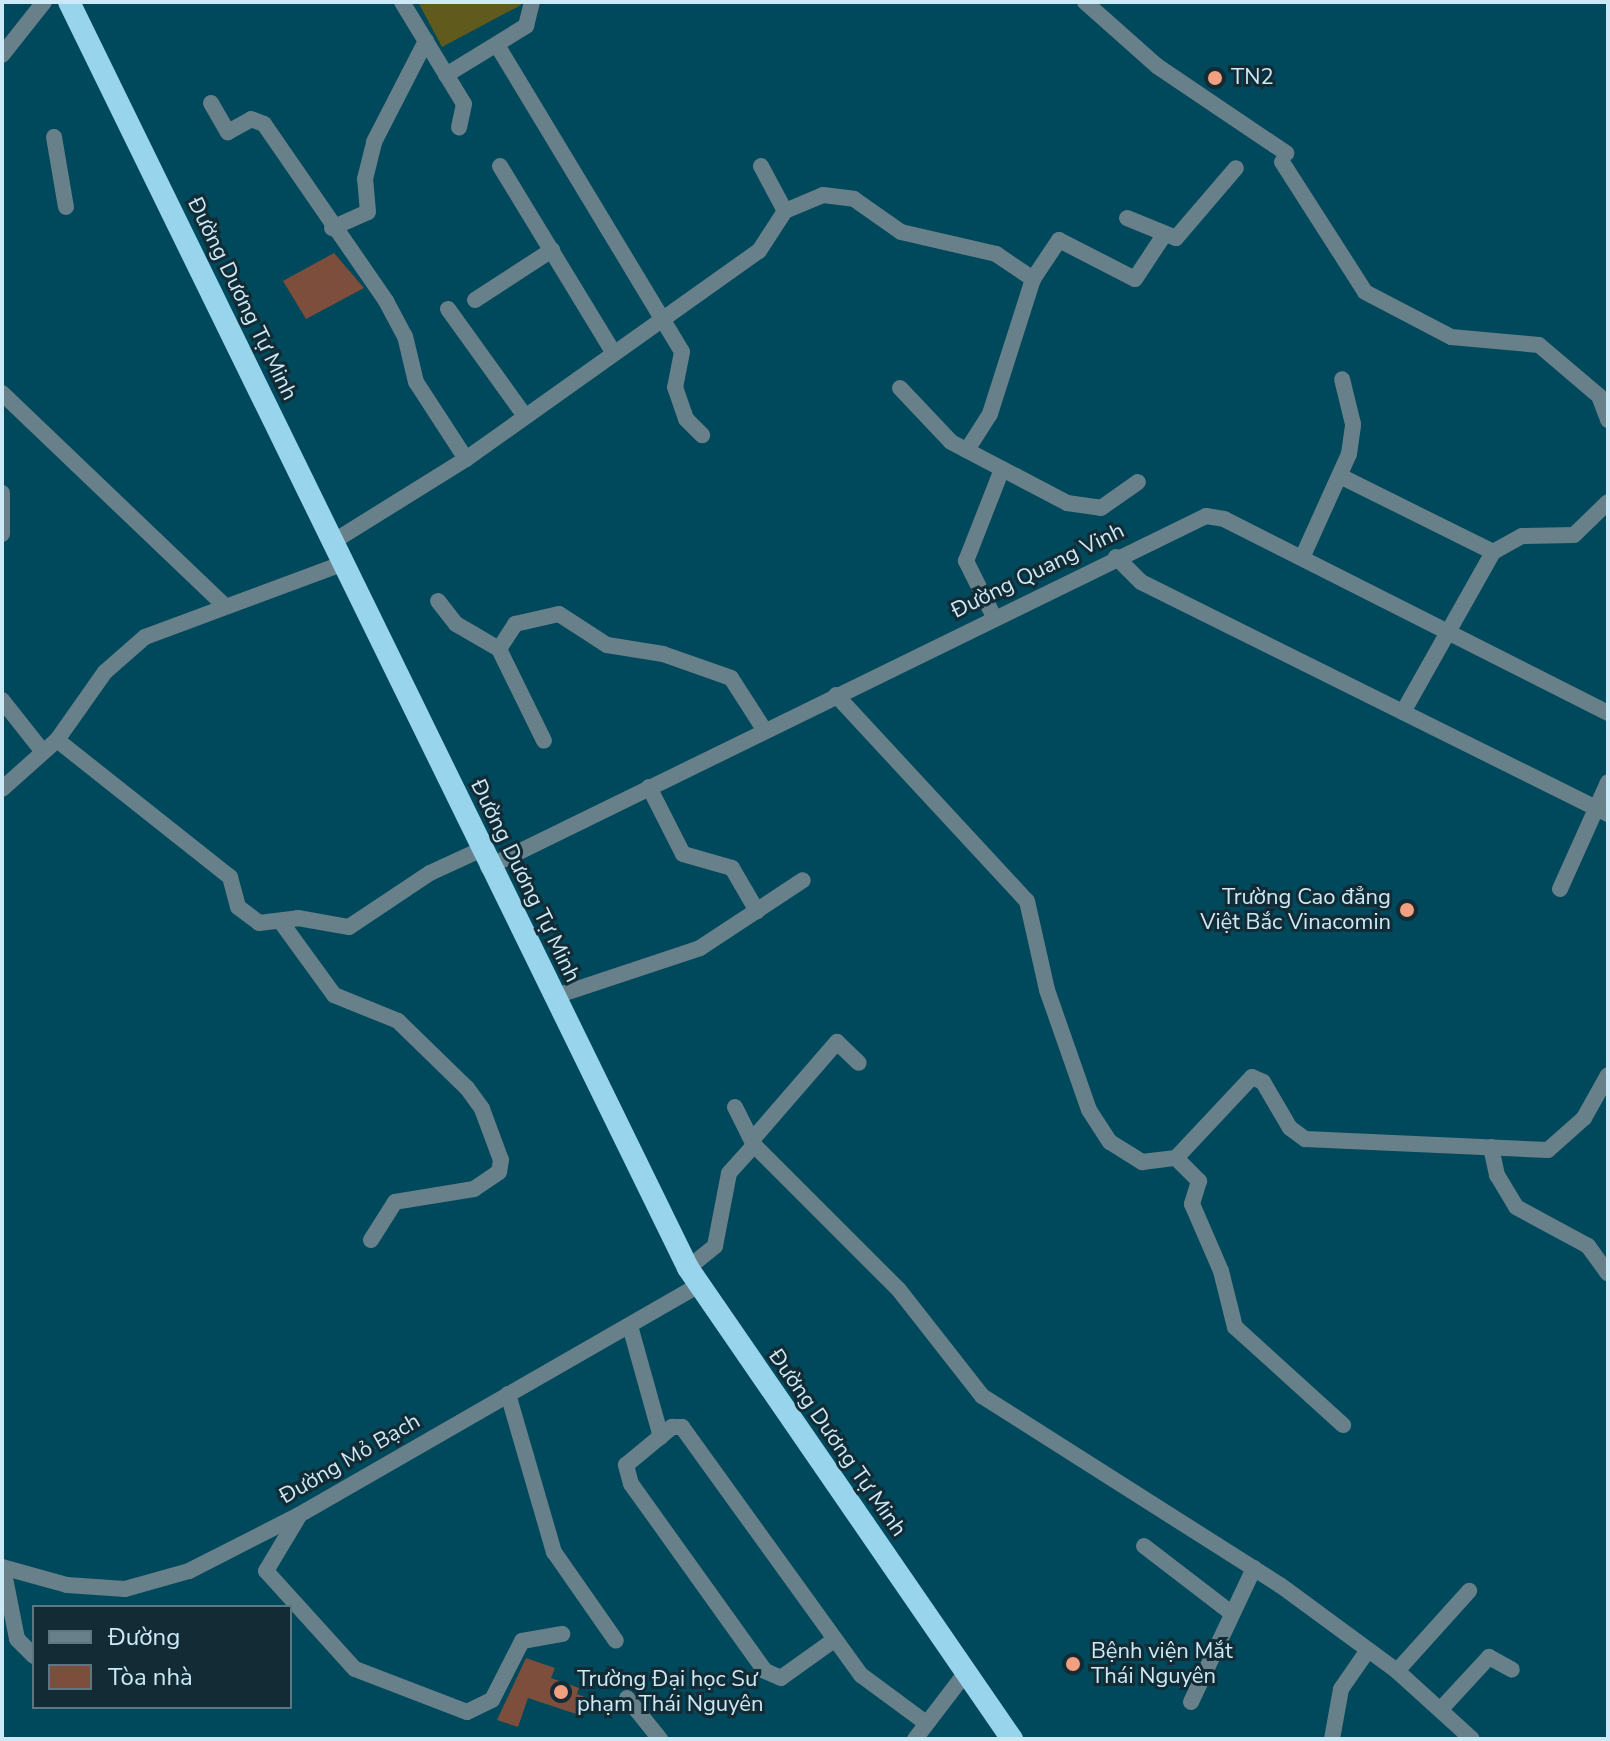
<!DOCTYPE html>
<meta charset="utf-8">
<style>
body{margin:0}
#map{position:relative;width:1610px;height:1741px;overflow:hidden;background:#00485b;font-family:"Nunito Sans",sans-serif}
div>[style]{position:absolute}
.green>*{inset:0;background:#605a1c}
.building>*{inset:0;background:#7c4e3b}
.minor>*{height:16px;margin:-8px;padding:0 8px;transform-origin:8px;border-radius:8px;background:#678089}
.highway>*{height:22px;margin:-11px;padding:0 11px;transform-origin:11px;border-radius:11px;background:#98d4eb}
.dots>*{width:22px;height:22px;translate:-50% -50%;box-sizing:border-box;border:4px solid #122b34;border-radius:50%}
span{translate:-50% -50%;white-space:nowrap;text-align:center;line-height:1.15;-webkit-text-stroke:6px #122b34;paint-order:stroke}
.poi-label{font-size:22px;color:#cce9f5}
.left{translate:0 -50%;text-align:left}
.right{translate:-100% -50%;text-align:right}
.street-label{font-size:22px;color:#cce9f5}
.frame{position:absolute;inset:0;border:4px solid #cce9f5;pointer-events:none}
.legend{position:absolute;left:32px;top:1605px;width:260px;height:104px;box-sizing:border-box;background:#122b34;border:2px solid #5c7781;margin:0;padding:10px 14px;list-style:none;font-size:24px;color:#cce9f5}
.legend li{display:flex;align-items:center;gap:16px;height:40px}
.legend b{width:40px;border:2px solid #5c7781}
</style>
<div id="map">
<div class="green">
<div style="clip-path:polygon(418px 2px,520px 2px,521px 5px,442px 47px)"></div>
</div>
<div class="building">
<div style="clip-path:polygon(334px 253px,364px 288px,306px 319px,283px 281px)"></div>
<div style="clip-path:polygon(526px 1658px,555px 1668px,551px 1678px,579px 1688px,577px 1694px,585px 1697px,579px 1715px,528px 1698px,518px 1727px,497px 1720px)"></div>
</div>
<div class="minor">
<div style="left:402px;top:2px;width:119px;rotate:58.7deg"></div>
<div style="left:464px;top:104px;width:24px;rotate:102deg"></div>
<div style="left:1085px;top:2px;width:96px;rotate:41.6deg"></div>
<div style="left:1157px;top:66px;width:156px;rotate:34deg"></div>
<div style="left:497px;top:45px;width:358px;rotate:58.9deg"></div>
<div style="left:682px;top:352px;width:36px;rotate:101deg"></div>
<div style="left:675px;top:387px;width:34px;rotate:71deg"></div>
<div style="left:686px;top:419px;width:23px;rotate:45deg"></div>
<div style="left:2px;top:55px;width:68px;rotate:-51.6deg"></div>
<div style="left:446px;top:75px;width:94px;rotate:-31.5deg"></div>
<div style="left:526px;top:26px;width:25px;rotate:-76deg"></div>
<div style="left:211px;top:103px;width:34px;rotate:60deg"></div>
<div style="left:228px;top:132px;width:26px;rotate:-29deg"></div>
<div style="left:251px;top:119px;width:14px;rotate:21deg"></div>
<div style="left:264px;top:124px;width:215px;rotate:55.4deg"></div>
<div style="left:386px;top:301px;width:40px;rotate:62deg"></div>
<div style="left:405px;top:336px;width:47px;rotate:76.6deg"></div>
<div style="left:416px;top:382px;width:92px;rotate:57deg"></div>
<div style="left:54px;top:137px;width:71px;rotate:80.3deg"></div>
<div style="left:1282px;top:162px;width:154px;rotate:57.4deg"></div>
<div style="left:1365px;top:292px;width:97px;rotate:27.6deg"></div>
<div style="left:1451px;top:337px;width:88px;rotate:5.2deg"></div>
<div style="left:1539px;top:345px;width:79px;rotate:40.4deg"></div>
<div style="left:1599px;top:396px;width:26px;rotate:69deg"></div>
<div style="left:500px;top:166px;width:218px;rotate:58.7deg"></div>
<div style="left:785px;top:211px;width:41px;rotate:-22.8deg"></div>
<div style="left:823px;top:195px;width:31px;rotate:7deg"></div>
<div style="left:854px;top:199px;width:57px;rotate:35.1deg"></div>
<div style="left:901px;top:232px;width:98px;rotate:13deg"></div>
<div style="left:996px;top:254px;width:45px;rotate:34deg"></div>
<div style="left:1033px;top:279px;width:142px;rotate:107.7deg"></div>
<div style="left:990px;top:414px;width:43px;rotate:122.6deg"></div>
<div style="left:1127px;top:218px;width:53px;rotate:22.2deg"></div>
<div style="left:1176px;top:238px;width:92px;rotate:-49.4deg"></div>
<div style="left:332px;top:228px;width:39px;rotate:-24deg"></div>
<div style="left:368px;top:212px;width:33px;rotate:-95deg"></div>
<div style="left:365px;top:179px;width:38px;rotate:-76deg"></div>
<div style="left:374px;top:142px;width:114px;rotate:-62.8deg"></div>
<div style="left:1033px;top:279px;width:47px;rotate:-56.3deg"></div>
<div style="left:1059px;top:240px;width:85px;rotate:27.2deg"></div>
<div style="left:1135px;top:279px;width:53px;rotate:-56.6deg"></div>
<div style="left:475px;top:300px;width:92px;rotate:-33deg"></div>
<div style="left:448px;top:309px;width:132px;rotate:54.3deg"></div>
<div style="left:900px;top:388px;width:74px;rotate:46.6deg"></div>
<div style="left:951px;top:442px;width:131px;rotate:27.7deg"></div>
<div style="left:1067px;top:503px;width:34px;rotate:8deg"></div>
<div style="left:1101px;top:508px;width:45px;rotate:-35.1deg"></div>
<div style="left:2px;top:393px;width:308px;rotate:43.7deg"></div>
<div style="left:1340px;top:476px;width:171px;rotate:26.4deg"></div>
<div style="left:2px;top:493px;width:41px;rotate:90deg"></div>
<div style="left:331px;top:543px;width:159px;rotate:-31.9deg"></div>
<div style="left:466px;top:459px;width:359px;rotate:-35.4deg"></div>
<div style="left:759px;top:251px;width:48px;rotate:-57deg"></div>
<div style="left:785px;top:211px;width:51px;rotate:-118.1deg"></div>
<div style="left:1116px;top:557px;width:35px;rotate:45deg"></div>
<div style="left:1141px;top:582px;width:521px;rotate:26.42deg"></div>
<div style="left:1302px;top:558px;width:114px;rotate:-65.7deg"></div>
<div style="left:1349px;top:454px;width:30px;rotate:-82deg"></div>
<div style="left:1353px;top:424px;width:46px;rotate:-103.7deg"></div>
<div style="left:438px;top:601px;width:29px;rotate:52deg"></div>
<div style="left:456px;top:624px;width:50px;rotate:30.2deg"></div>
<div style="left:499px;top:649px;width:102px;rotate:63.9deg"></div>
<div style="left:994px;top:617px;width:63px;rotate:-116.6deg"></div>
<div style="left:966px;top:561px;width:99px;rotate:-68.6deg"></div>
<div style="left:499px;top:649px;width:30px;rotate:-57deg"></div>
<div style="left:515px;top:624px;width:45px;rotate:-12.8deg"></div>
<div style="left:559px;top:614px;width:57px;rotate:32.9deg"></div>
<div style="left:607px;top:645px;width:57px;rotate:9.1deg"></div>
<div style="left:663px;top:654px;width:72px;rotate:19.4deg"></div>
<div style="left:731px;top:678px;width:63px;rotate:57.3deg"></div>
<div style="left:836px;top:695px;width:281px;rotate:47.2deg"></div>
<div style="left:1027px;top:901px;width:91px;rotate:77.3deg"></div>
<div style="left:1047px;top:990px;width:127px;rotate:70.7deg"></div>
<div style="left:1089px;top:1110px;width:38px;rotate:57deg"></div>
<div style="left:1110px;top:1142px;width:38px;rotate:32deg"></div>
<div style="left:1142px;top:1162px;width:34px;rotate:-7deg"></div>
<div style="left:1176px;top:1158px;width:111px;rotate:-46.8deg"></div>
<div style="left:1252px;top:1077px;width:12px;rotate:24deg"></div>
<div style="left:1263px;top:1082px;width:53px;rotate:59.6deg"></div>
<div style="left:1290px;top:1128px;width:19px;rotate:36deg"></div>
<div style="left:1305px;top:1139px;width:243px;rotate:2.6deg"></div>
<div style="left:1548px;top:1150px;width:48px;rotate:-41.6deg"></div>
<div style="left:1584px;top:1118px;width:49px;rotate:-60.8deg"></div>
<div style="left:2px;top:700px;width:66px;rotate:51.7deg"></div>
<div style="left:1403px;top:712px;width:184px;rotate:-60.6deg"></div>
<div style="left:1493px;top:552px;width:33px;rotate:-29deg"></div>
<div style="left:1522px;top:536px;width:52px;rotate:-1.1deg"></div>
<div style="left:1574px;top:535px;width:47px;rotate:-44.1deg"></div>
<div style="left:57px;top:740px;width:221px;rotate:38.4deg"></div>
<div style="left:230px;top:877px;width:31px;rotate:75deg"></div>
<div style="left:238px;top:907px;width:26px;rotate:37deg"></div>
<div style="left:259px;top:923px;width:39px;rotate:-7deg"></div>
<div style="left:298px;top:918px;width:52px;rotate:10deg"></div>
<div style="left:349px;top:927px;width:97px;rotate:-33.7deg"></div>
<div style="left:430px;top:873px;width:55px;rotate:-24.7deg"></div>
<div style="left:649px;top:787px;width:75px;rotate:63.1deg"></div>
<div style="left:683px;top:854px;width:51px;rotate:15.9deg"></div>
<div style="left:732px;top:868px;width:50px;rotate:59.8deg"></div>
<div style="left:2px;top:789px;width:74px;rotate:-41.7deg"></div>
<div style="left:57px;top:740px;width:83px;rotate:-54.8deg"></div>
<div style="left:105px;top:672px;width:53px;rotate:-41.2deg"></div>
<div style="left:145px;top:637px;width:209px;rotate:-20.4deg"></div>
<div style="left:488px;top:867px;width:799px;rotate:-26.05deg"></div>
<div style="left:1206px;top:516px;width:18px;rotate:9deg"></div>
<div style="left:1224px;top:519px;width:430px;rotate:26.8deg"></div>
<div style="left:1560px;top:889px;width:117px;rotate:-65.8deg"></div>
<div style="left:281px;top:922px;width:90px;rotate:54deg"></div>
<div style="left:334px;top:995px;width:69px;rotate:22.1deg"></div>
<div style="left:398px;top:1021px;width:96px;rotate:44.2deg"></div>
<div style="left:467px;top:1088px;width:26px;rotate:54deg"></div>
<div style="left:482px;top:1109px;width:54px;rotate:69.6deg"></div>
<div style="left:501px;top:1160px;width:12px;rotate:99deg"></div>
<div style="left:499px;top:1172px;width:30px;rotate:146deg"></div>
<div style="left:474px;top:1189px;width:80px;rotate:170.7deg"></div>
<div style="left:395px;top:1202px;width:45px;rotate:122.3deg"></div>
<div style="left:553px;top:997px;width:155px;rotate:-18.4deg"></div>
<div style="left:700px;top:948px;width:123px;rotate:-33.4deg"></div>
<div style="left:735px;top:1107px;width:42px;rotate:63.4deg"></div>
<div style="left:754px;top:1145px;width:205px;rotate:45deg"></div>
<div style="left:899px;top:1290px;width:135px;rotate:51.9deg"></div>
<div style="left:982px;top:1396px;width:353px;rotate:32.4deg"></div>
<div style="left:1280px;top:1585px;width:145px;rotate:36.3deg"></div>
<div style="left:1397px;top:1671px;width:101px;rotate:42.2deg"></div>
<div style="left:752px;top:1140px;width:130px;rotate:-49.1deg"></div>
<div style="left:837px;top:1042px;width:30px;rotate:44deg"></div>
<div style="left:1491px;top:1147px;width:29px;rotate:78deg"></div>
<div style="left:1497px;top:1175px;width:37px;rotate:59deg"></div>
<div style="left:1516px;top:1207px;width:82px;rotate:28.4deg"></div>
<div style="left:1588px;top:1246px;width:34px;rotate:54deg"></div>
<div style="left:1176px;top:1158px;width:33px;rotate:45deg"></div>
<div style="left:1199px;top:1181px;width:24px;rotate:107deg"></div>
<div style="left:1192px;top:1204px;width:73px;rotate:66.6deg"></div>
<div style="left:1221px;top:1271px;width:58px;rotate:76deg"></div>
<div style="left:1235px;top:1327px;width:146px;rotate:42.2deg"></div>
<div style="left:688px;top:1268px;width:35px;rotate:-39deg"></div>
<div style="left:715px;top:1246px;width:74px;rotate:-79.1deg"></div>
<div style="left:729px;top:1173px;width:38px;rotate:-48deg"></div>
<div style="left:630px;top:1326px;width:115px;rotate:74.4deg"></div>
<div style="left:508px;top:1394px;width:165px;rotate:73.8deg"></div>
<div style="left:554px;top:1552px;width:108px;rotate:55.1deg"></div>
<div style="left:299px;top:1516px;width:64px;rotate:121deg"></div>
<div style="left:266px;top:1571px;width:132px;rotate:47.8deg"></div>
<div style="left:355px;top:1669px;width:120px;rotate:21deg"></div>
<div style="left:467px;top:1712px;width:28px;rotate:-26deg"></div>
<div style="left:492px;top:1700px;width:66px;rotate:-63deg"></div>
<div style="left:522px;top:1641px;width:41px;rotate:-9.9deg"></div>
<div style="left:1144px;top:1546px;width:108px;rotate:37.5deg"></div>
<div style="left:2px;top:1567px;width:67px;rotate:15.5deg"></div>
<div style="left:67px;top:1585px;width:58px;rotate:3.9deg"></div>
<div style="left:125px;top:1589px;width:66px;rotate:-15.7deg"></div>
<div style="left:189px;top:1571px;width:123px;rotate:-27deg"></div>
<div style="left:299px;top:1515px;width:460px;rotate:-29.9deg"></div>
<div style="left:3px;top:1568px;width:72px;rotate:78.8deg"></div>
<div style="left:17px;top:1639px;width:24px;rotate:45deg"></div>
<div style="left:834px;top:1640px;width:65px;rotate:144.4deg"></div>
<div style="left:781px;top:1678px;width:17px;rotate:-156deg"></div>
<div style="left:765px;top:1671px;width:230px;rotate:-125.6deg"></div>
<div style="left:631px;top:1484px;width:20px;rotate:-105deg"></div>
<div style="left:626px;top:1465px;width:60px;rotate:-39.6deg"></div>
<div style="left:672px;top:1427px;width:10px"></div>
<div style="left:682px;top:1427px;width:306px;rotate:54.2deg"></div>
<div style="left:861px;top:1675px;width:81px;rotate:36.4deg"></div>
<div style="left:1397px;top:1671px;width:108px;rotate:-48deg"></div>
<div style="left:627px;top:1698px;width:53px;rotate:51.2deg"></div>
<div style="left:1191px;top:1702px;width:148px;rotate:-64.8deg"></div>
<div style="left:1441px;top:1709px;width:71px;rotate:-47.3deg"></div>
<div style="left:1489px;top:1657px;width:26px;rotate:29deg"></div>
<div style="left:915px;top:1739px;width:86px;rotate:-52.6deg"></div>
<div style="left:1332px;top:1739px;width:51px;rotate:-79.8deg"></div>
<div style="left:1341px;top:1689px;width:47px;rotate:-55.3deg"></div>
</div>
<div class="highway">
<div style="left:69px;top:2px;width:1409px;rotate:63.94deg"></div>
<div style="left:688px;top:1268px;width:572px;rotate:55.48deg"></div>
</div>
<div class="dots">
<div style="left:1215px;top:78px;background:#f2a07f"></div>
<div style="left:1407px;top:910px;background:#f2a07f"></div>
<div style="left:1073px;top:1664px;background:#f2a07f"></div>
<div style="left:561px;top:1692px;background:#f2a07f"></div>
</div>
<div class="poi-label">
<span class="left" style="left:1231px;top:78px">TN2</span>
<span class="right" style="left:1391px;top:910px">Trường Cao đẳng<br>Việt Bắc Vinacomin</span>
<span class="left" style="left:1091px;top:1664px">Bệnh viện Mắt<br>Thái Nguyên</span>
<span class="left" style="left:577px;top:1692px">Trường Đại học Sư<br>phạm Thái Nguyên</span>
</div>
<div class="street-label">
<span style="left:242px;top:299px;rotate:64deg">Đường Dương Tự Minh</span>
<span style="left:1038px;top:571px;rotate:-26deg">Đường Quang Vinh</span>
<span style="left:525px;top:881px;rotate:64deg">Đường Dương Tự Minh</span>
<span style="left:837px;top:1443px;rotate:55deg">Đường Dương Tự Minh</span>
<span style="left:350px;top:1459px;rotate:-30deg">Đường Mỏ Bạch</span>
</div>
<div class="frame"></div>
<ul class="legend">
<li><b style="height:10px;background:#678089"></b>Đường</li>
<li><b style="height:22px;background:#7c4e3b"></b>Tòa nhà</li>
</ul>
</div>
